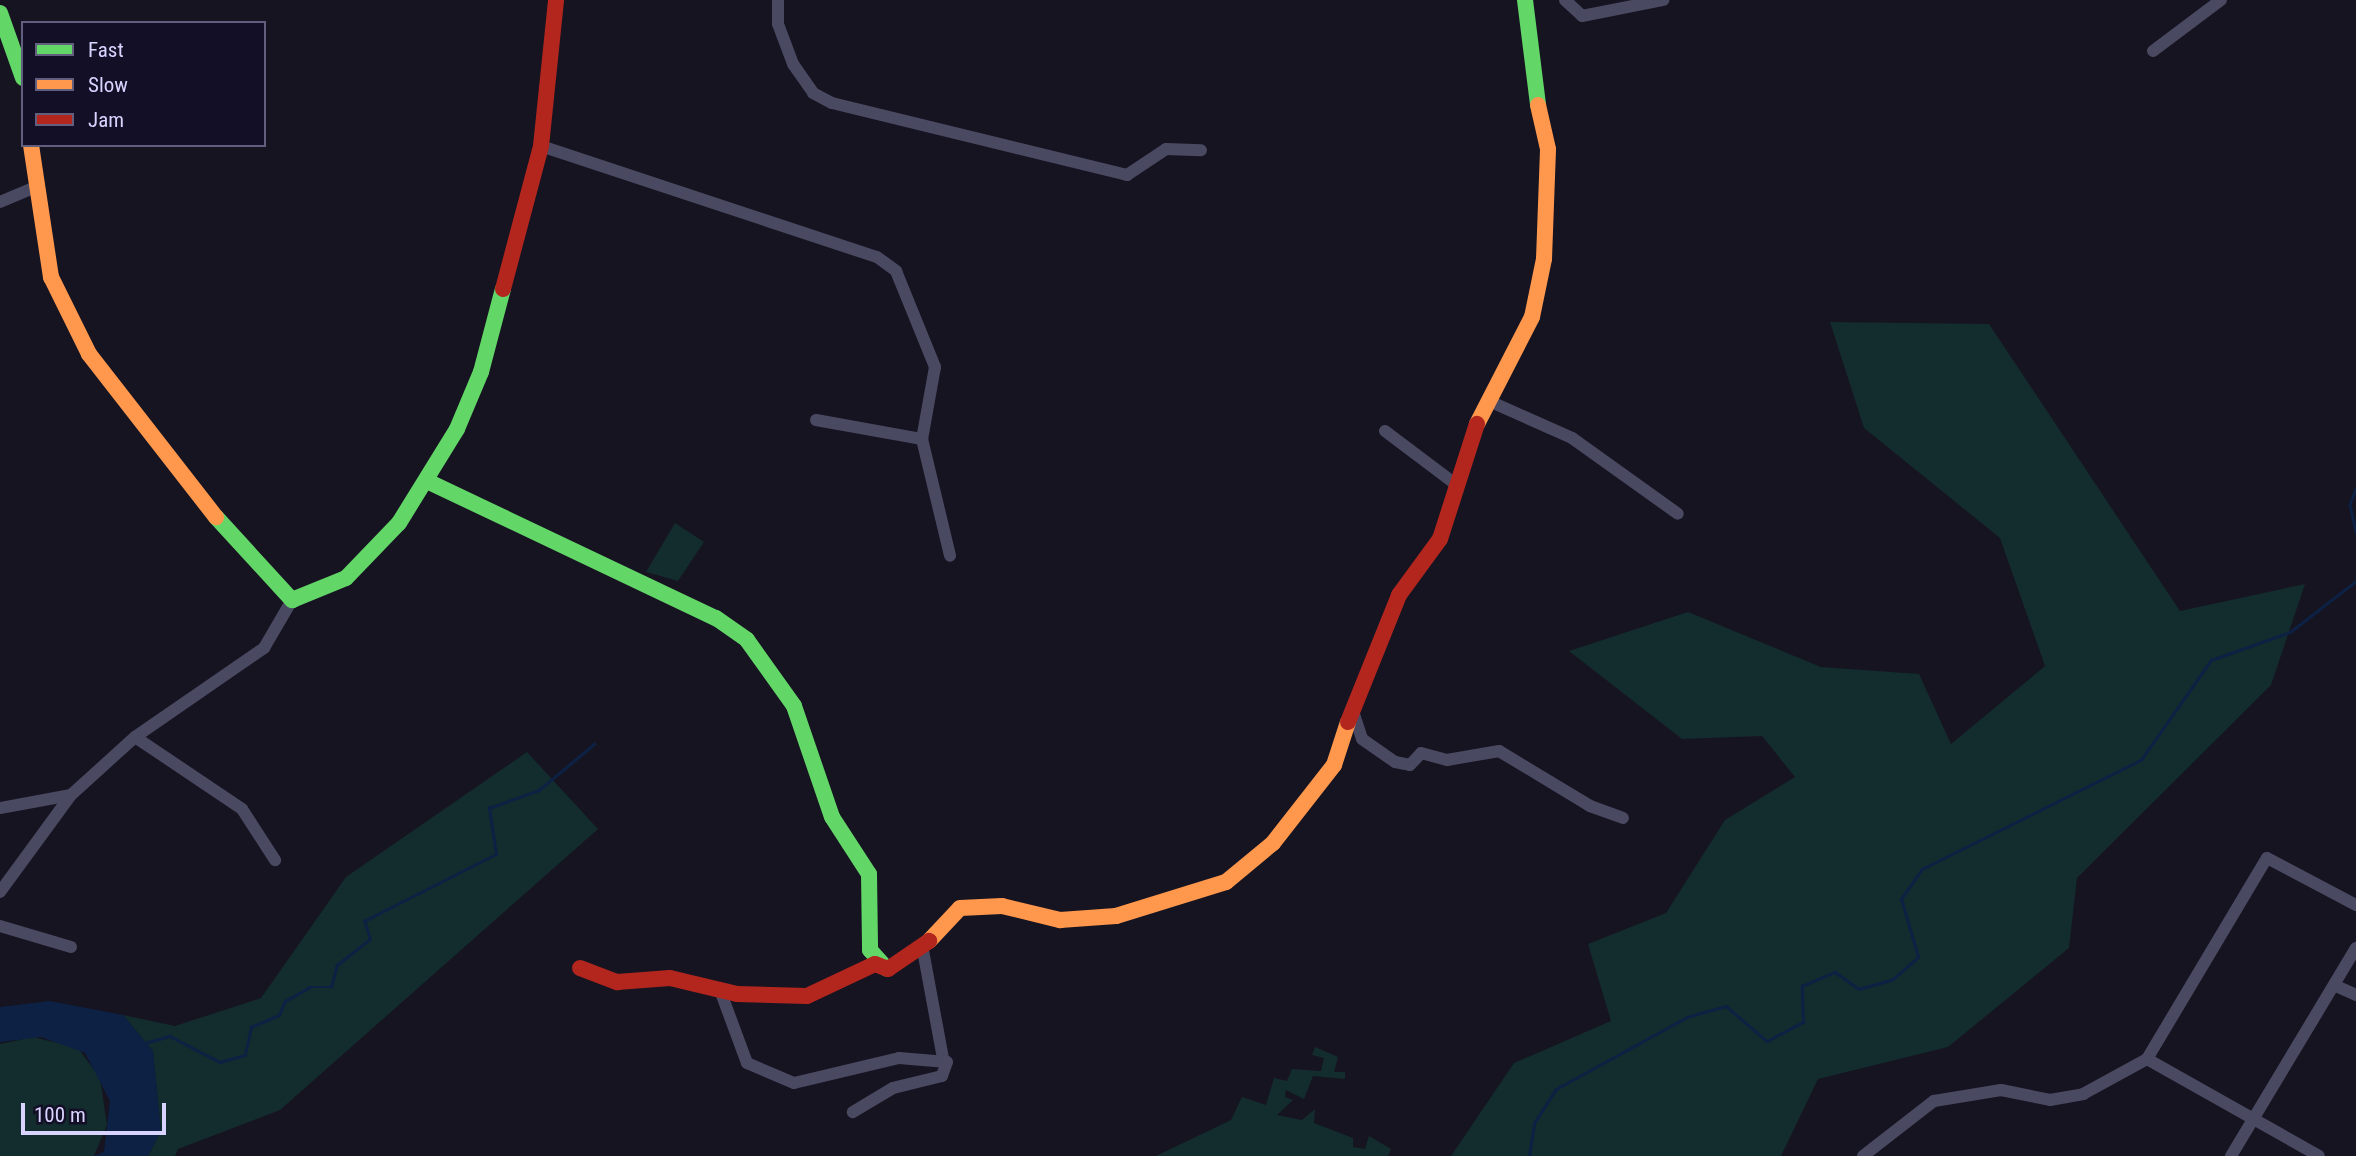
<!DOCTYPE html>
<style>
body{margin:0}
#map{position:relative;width:2356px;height:1156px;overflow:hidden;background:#161421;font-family:"Roboto Condensed",sans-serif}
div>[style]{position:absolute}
.green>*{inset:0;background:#132c2d}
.water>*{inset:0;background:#0d2144}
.stream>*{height:2.5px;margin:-1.25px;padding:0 1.25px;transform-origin:1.25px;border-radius:1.25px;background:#0d2144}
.street>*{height:12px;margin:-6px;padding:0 6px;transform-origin:6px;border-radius:6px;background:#4a4962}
.fast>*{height:16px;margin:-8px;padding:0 8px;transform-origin:8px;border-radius:8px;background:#63d668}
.slow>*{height:16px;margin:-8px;padding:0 8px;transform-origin:8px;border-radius:8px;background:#ff974d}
.jam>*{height:16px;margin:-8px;padding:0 8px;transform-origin:8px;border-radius:8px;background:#b3261e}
span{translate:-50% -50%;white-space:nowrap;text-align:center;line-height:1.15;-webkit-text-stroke:5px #130f26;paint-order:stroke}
.legend{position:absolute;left:21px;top:21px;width:245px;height:126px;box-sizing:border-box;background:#130f26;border:2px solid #625e7d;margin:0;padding:9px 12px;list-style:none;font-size:21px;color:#d9d4ff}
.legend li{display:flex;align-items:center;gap:14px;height:35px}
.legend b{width:35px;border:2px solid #625e7d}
.scale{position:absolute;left:21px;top:1103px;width:145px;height:32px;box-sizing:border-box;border:4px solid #d9d4ff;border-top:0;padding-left:9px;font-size:21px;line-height:24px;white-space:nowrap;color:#d9d4ff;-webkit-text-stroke:5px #130f26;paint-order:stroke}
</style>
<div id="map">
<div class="green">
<div style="clip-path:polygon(1830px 322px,1989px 324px,2180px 611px,2305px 584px,2271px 685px,2077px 878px,2069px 948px,1948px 1047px,1818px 1079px,1781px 1156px,1451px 1156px,1514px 1063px,1611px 1021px,1588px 944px,1666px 913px,1725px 820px,1795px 777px,1762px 736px,1682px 739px,1569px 651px,1688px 612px,1821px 667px,1919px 674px,1951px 744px,2045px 666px,2000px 538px,1864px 428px)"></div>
<div style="clip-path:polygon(675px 523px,704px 542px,678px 581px,646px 572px)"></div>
<div style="clip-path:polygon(527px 752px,598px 829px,280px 1110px,178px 1149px,175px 1156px,148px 1156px,161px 1131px,153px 1051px,123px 1015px,175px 1026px,261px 998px,346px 877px)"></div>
<div style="clip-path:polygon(33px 1037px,78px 1048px,100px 1078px,107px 1125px,94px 1156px,0 1156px,0 1044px)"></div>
<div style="clip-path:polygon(1315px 1047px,1338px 1057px,1334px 1072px,1345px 1072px,1345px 1079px,1313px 1076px,1304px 1099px,1286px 1090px,1285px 1097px,1293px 1100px,1277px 1115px,1302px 1120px,1315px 1109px,1314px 1123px,1353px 1138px,1353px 1147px,1365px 1149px,1369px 1136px,1391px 1149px,1388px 1156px,1156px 1156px,1231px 1120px,1242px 1097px,1266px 1105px,1274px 1078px,1287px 1081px,1292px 1069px,1321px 1071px,1324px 1058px,1312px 1055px)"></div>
</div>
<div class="water">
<div style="clip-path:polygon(50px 1001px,123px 1015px,153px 1051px,161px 1131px,148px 1156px,93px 1156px,104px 1152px,110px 1101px,85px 1053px,41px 1037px,0 1042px,0 1007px)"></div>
</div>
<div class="stream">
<div style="left:2356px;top:489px;width:17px;rotate:111deg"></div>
<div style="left:2350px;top:505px;width:28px;rotate:77deg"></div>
<div style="left:145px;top:1043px;width:26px;rotate:-16deg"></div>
<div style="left:170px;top:1036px;width:56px;rotate:27.5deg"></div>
<div style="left:220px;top:1062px;width:26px;rotate:-16deg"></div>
<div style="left:245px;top:1055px;width:29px;rotate:-78deg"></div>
<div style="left:251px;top:1027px;width:30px;rotate:-23deg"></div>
<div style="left:279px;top:1015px;width:15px;rotate:-67deg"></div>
<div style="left:285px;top:1001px;width:29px;rotate:-29deg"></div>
<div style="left:310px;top:987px;width:21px"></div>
<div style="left:331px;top:987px;width:23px;rotate:-75deg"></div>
<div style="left:337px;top:965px;width:42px;rotate:-38.2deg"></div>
<div style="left:370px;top:939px;width:19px;rotate:-108deg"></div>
<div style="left:364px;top:921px;width:148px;rotate:-26.9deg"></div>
<div style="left:496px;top:854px;width:47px;rotate:-98.7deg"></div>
<div style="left:489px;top:808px;width:53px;rotate:-19.8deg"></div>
<div style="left:539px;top:790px;width:72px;rotate:-39.9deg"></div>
<div style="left:1529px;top:1156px;width:33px;rotate:-81deg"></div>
<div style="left:1534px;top:1123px;width:40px;rotate:-57.1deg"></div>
<div style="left:1556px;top:1089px;width:149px;rotate:-28.8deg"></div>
<div style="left:1687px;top:1017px;width:41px;rotate:-15.8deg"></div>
<div style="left:1726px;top:1006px;width:54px;rotate:40.5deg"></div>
<div style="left:1767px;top:1041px;width:41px;rotate:-27.8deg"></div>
<div style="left:1803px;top:1022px;width:36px;rotate:-92deg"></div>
<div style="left:1802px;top:986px;width:36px;rotate:-23deg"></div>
<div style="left:1835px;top:972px;width:29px;rotate:35deg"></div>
<div style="left:1859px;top:989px;width:35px;rotate:-16deg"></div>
<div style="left:1893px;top:979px;width:33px;rotate:-41deg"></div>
<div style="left:1918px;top:957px;width:60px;rotate:-106.3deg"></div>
<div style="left:1901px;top:899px;width:37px;rotate:-55deg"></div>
<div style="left:1922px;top:869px;width:245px;rotate:-26.5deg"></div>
<div style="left:2141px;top:760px;width:122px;rotate:-55deg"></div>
<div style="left:2211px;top:660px;width:84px;rotate:-19.5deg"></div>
<div style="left:2290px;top:632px;width:83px;rotate:-37.7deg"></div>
</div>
<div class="street">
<div style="left:778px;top:0;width:24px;rotate:90deg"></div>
<div style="left:778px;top:24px;width:43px;rotate:69.4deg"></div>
<div style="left:793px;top:64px;width:35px;rotate:55deg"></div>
<div style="left:813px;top:93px;width:21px;rotate:28deg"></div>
<div style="left:832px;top:103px;width:304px;rotate:13.7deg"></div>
<div style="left:1127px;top:175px;width:47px;rotate:-33.7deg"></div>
<div style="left:1166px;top:149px;width:35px;rotate:2deg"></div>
<div style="left:1565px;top:0;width:23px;rotate:43deg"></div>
<div style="left:1582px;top:16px;width:83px;rotate:-11.2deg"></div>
<div style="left:2153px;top:51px;width:85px;rotate:-36.9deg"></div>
<div style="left:541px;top:146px;width:354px;rotate:18.3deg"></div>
<div style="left:877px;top:257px;width:24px;rotate:36deg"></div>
<div style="left:896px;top:271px;width:104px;rotate:67.9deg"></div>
<div style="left:935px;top:367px;width:73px;rotate:100.2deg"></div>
<div style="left:922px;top:439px;width:120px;rotate:76.5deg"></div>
<div style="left:0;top:202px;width:38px;rotate:-23deg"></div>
<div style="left:1489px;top:401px;width:91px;rotate:24deg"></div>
<div style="left:1572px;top:438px;width:130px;rotate:35.6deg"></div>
<div style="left:816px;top:420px;width:108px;rotate:10.2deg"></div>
<div style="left:1385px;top:431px;width:86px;rotate:37deg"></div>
<div style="left:1353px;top:711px;width:29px;rotate:72deg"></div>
<div style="left:1362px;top:739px;width:40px;rotate:34.9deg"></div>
<div style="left:1395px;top:762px;width:15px;rotate:11deg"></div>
<div style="left:1410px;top:765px;width:16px;rotate:-47deg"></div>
<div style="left:1421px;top:753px;width:27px;rotate:15deg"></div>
<div style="left:1447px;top:760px;width:53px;rotate:-9.8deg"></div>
<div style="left:1499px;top:751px;width:106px;rotate:31.1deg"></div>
<div style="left:1590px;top:806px;width:35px;rotate:20deg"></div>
<div style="left:135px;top:737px;width:129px;rotate:33.9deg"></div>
<div style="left:242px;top:809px;width:61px;rotate:57.1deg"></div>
<div style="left:0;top:808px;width:72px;rotate:-10.4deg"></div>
<div style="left:71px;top:795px;width:86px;rotate:-42.2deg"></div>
<div style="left:135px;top:737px;width:157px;rotate:-34.6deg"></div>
<div style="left:264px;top:648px;width:56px;rotate:-59.7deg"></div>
<div style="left:0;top:892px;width:120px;rotate:-53.8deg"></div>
<div style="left:0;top:926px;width:74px;rotate:16.5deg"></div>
<div style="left:922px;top:945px;width:115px;rotate:79.5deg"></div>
<div style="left:2336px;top:986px;width:22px;rotate:24deg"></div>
<div style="left:720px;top:990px;width:78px;rotate:69.7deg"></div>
<div style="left:747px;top:1063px;width:51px;rotate:23.1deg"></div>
<div style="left:794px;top:1083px;width:108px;rotate:-13.4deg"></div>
<div style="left:899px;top:1058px;width:48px;rotate:4.8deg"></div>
<div style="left:947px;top:1062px;width:15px;rotate:110deg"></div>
<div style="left:942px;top:1076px;width:50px;rotate:166.2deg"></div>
<div style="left:893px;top:1088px;width:47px;rotate:149deg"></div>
<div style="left:2147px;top:1059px;width:197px;rotate:29.4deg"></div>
<div style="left:1863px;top:1156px;width:90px;rotate:-37.8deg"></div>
<div style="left:1934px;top:1101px;width:68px;rotate:-9.3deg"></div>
<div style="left:2001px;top:1090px;width:50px;rotate:11.5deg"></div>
<div style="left:2050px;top:1100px;width:34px;rotate:-10deg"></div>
<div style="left:2083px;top:1094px;width:73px;rotate:-28.7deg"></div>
<div style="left:2147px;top:1059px;width:234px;rotate:-59.2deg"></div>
<div style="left:2267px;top:858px;width:101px;rotate:27.8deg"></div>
<div style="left:2231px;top:1156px;width:243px;rotate:-59deg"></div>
</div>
<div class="fast">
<div style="left:1525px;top:0;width:106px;rotate:82.9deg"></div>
<div style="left:0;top:13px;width:69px;rotate:70.5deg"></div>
<div style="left:429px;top:482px;width:318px;rotate:25.4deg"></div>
<div style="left:716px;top:618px;width:38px;rotate:35deg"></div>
<div style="left:747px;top:640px;width:81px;rotate:54.5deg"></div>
<div style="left:794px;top:706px;width:117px;rotate:71.1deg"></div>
<div style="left:832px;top:817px;width:68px;rotate:57deg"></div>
<div style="left:869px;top:874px;width:76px;rotate:89.2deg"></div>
<div style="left:870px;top:950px;width:25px;rotate:48deg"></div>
<div style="left:216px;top:517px;width:113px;rotate:47.5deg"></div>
<div style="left:292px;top:600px;width:58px;rotate:-22.2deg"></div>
<div style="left:346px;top:578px;width:76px;rotate:-46.1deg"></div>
<div style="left:399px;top:523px;width:110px;rotate:-58.3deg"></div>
<div style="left:457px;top:429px;width:62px;rotate:-67.2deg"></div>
<div style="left:481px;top:372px;width:86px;rotate:-75.2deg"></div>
</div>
<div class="slow">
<div style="left:31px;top:145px;width:134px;rotate:81.4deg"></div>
<div style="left:51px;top:277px;width:86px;rotate:63.7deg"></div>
<div style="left:89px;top:354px;width:207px;rotate:52.1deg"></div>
<div style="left:1477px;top:424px;width:120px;rotate:-62.8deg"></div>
<div style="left:1532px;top:317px;width:59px;rotate:-78.3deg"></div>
<div style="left:1544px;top:259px;width:110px;rotate:-87.9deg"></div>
<div style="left:1548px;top:149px;width:45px;rotate:-102.8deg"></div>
<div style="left:929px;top:941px;width:45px;rotate:-46.8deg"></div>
<div style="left:960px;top:908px;width:42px;rotate:-2.7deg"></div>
<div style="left:1002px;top:906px;width:60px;rotate:13.6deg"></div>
<div style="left:1060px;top:920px;width:56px;rotate:-4.1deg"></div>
<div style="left:1116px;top:916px;width:115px;rotate:-17.2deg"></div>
<div style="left:1226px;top:882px;width:61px;rotate:-39.7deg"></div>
<div style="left:1273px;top:843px;width:99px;rotate:-52deg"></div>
<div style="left:1334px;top:765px;width:45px;rotate:-72deg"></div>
</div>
<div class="jam">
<div style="left:503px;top:289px;width:148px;rotate:-75.1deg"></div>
<div style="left:541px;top:146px;width:147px;rotate:-84.1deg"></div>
<div style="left:1348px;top:722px;width:137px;rotate:-68.1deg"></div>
<div style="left:1399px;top:595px;width:69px;rotate:-53.8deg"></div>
<div style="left:1440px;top:539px;width:121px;rotate:-72.2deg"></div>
<div style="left:580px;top:968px;width:40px;rotate:21deg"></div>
<div style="left:617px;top:982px;width:53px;rotate:-4.3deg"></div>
<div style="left:670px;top:978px;width:69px;rotate:13.4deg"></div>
<div style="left:737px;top:994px;width:70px;rotate:1.6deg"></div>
<div style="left:807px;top:996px;width:75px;rotate:-25.2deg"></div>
<div style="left:875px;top:964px;width:14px;rotate:21deg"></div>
<div style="left:888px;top:969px;width:50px;rotate:-34.3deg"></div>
</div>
<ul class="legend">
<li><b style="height:9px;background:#63d668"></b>Fast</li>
<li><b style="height:9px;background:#ff974d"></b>Slow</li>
<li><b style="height:9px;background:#b3261e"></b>Jam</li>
</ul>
<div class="scale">100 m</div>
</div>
